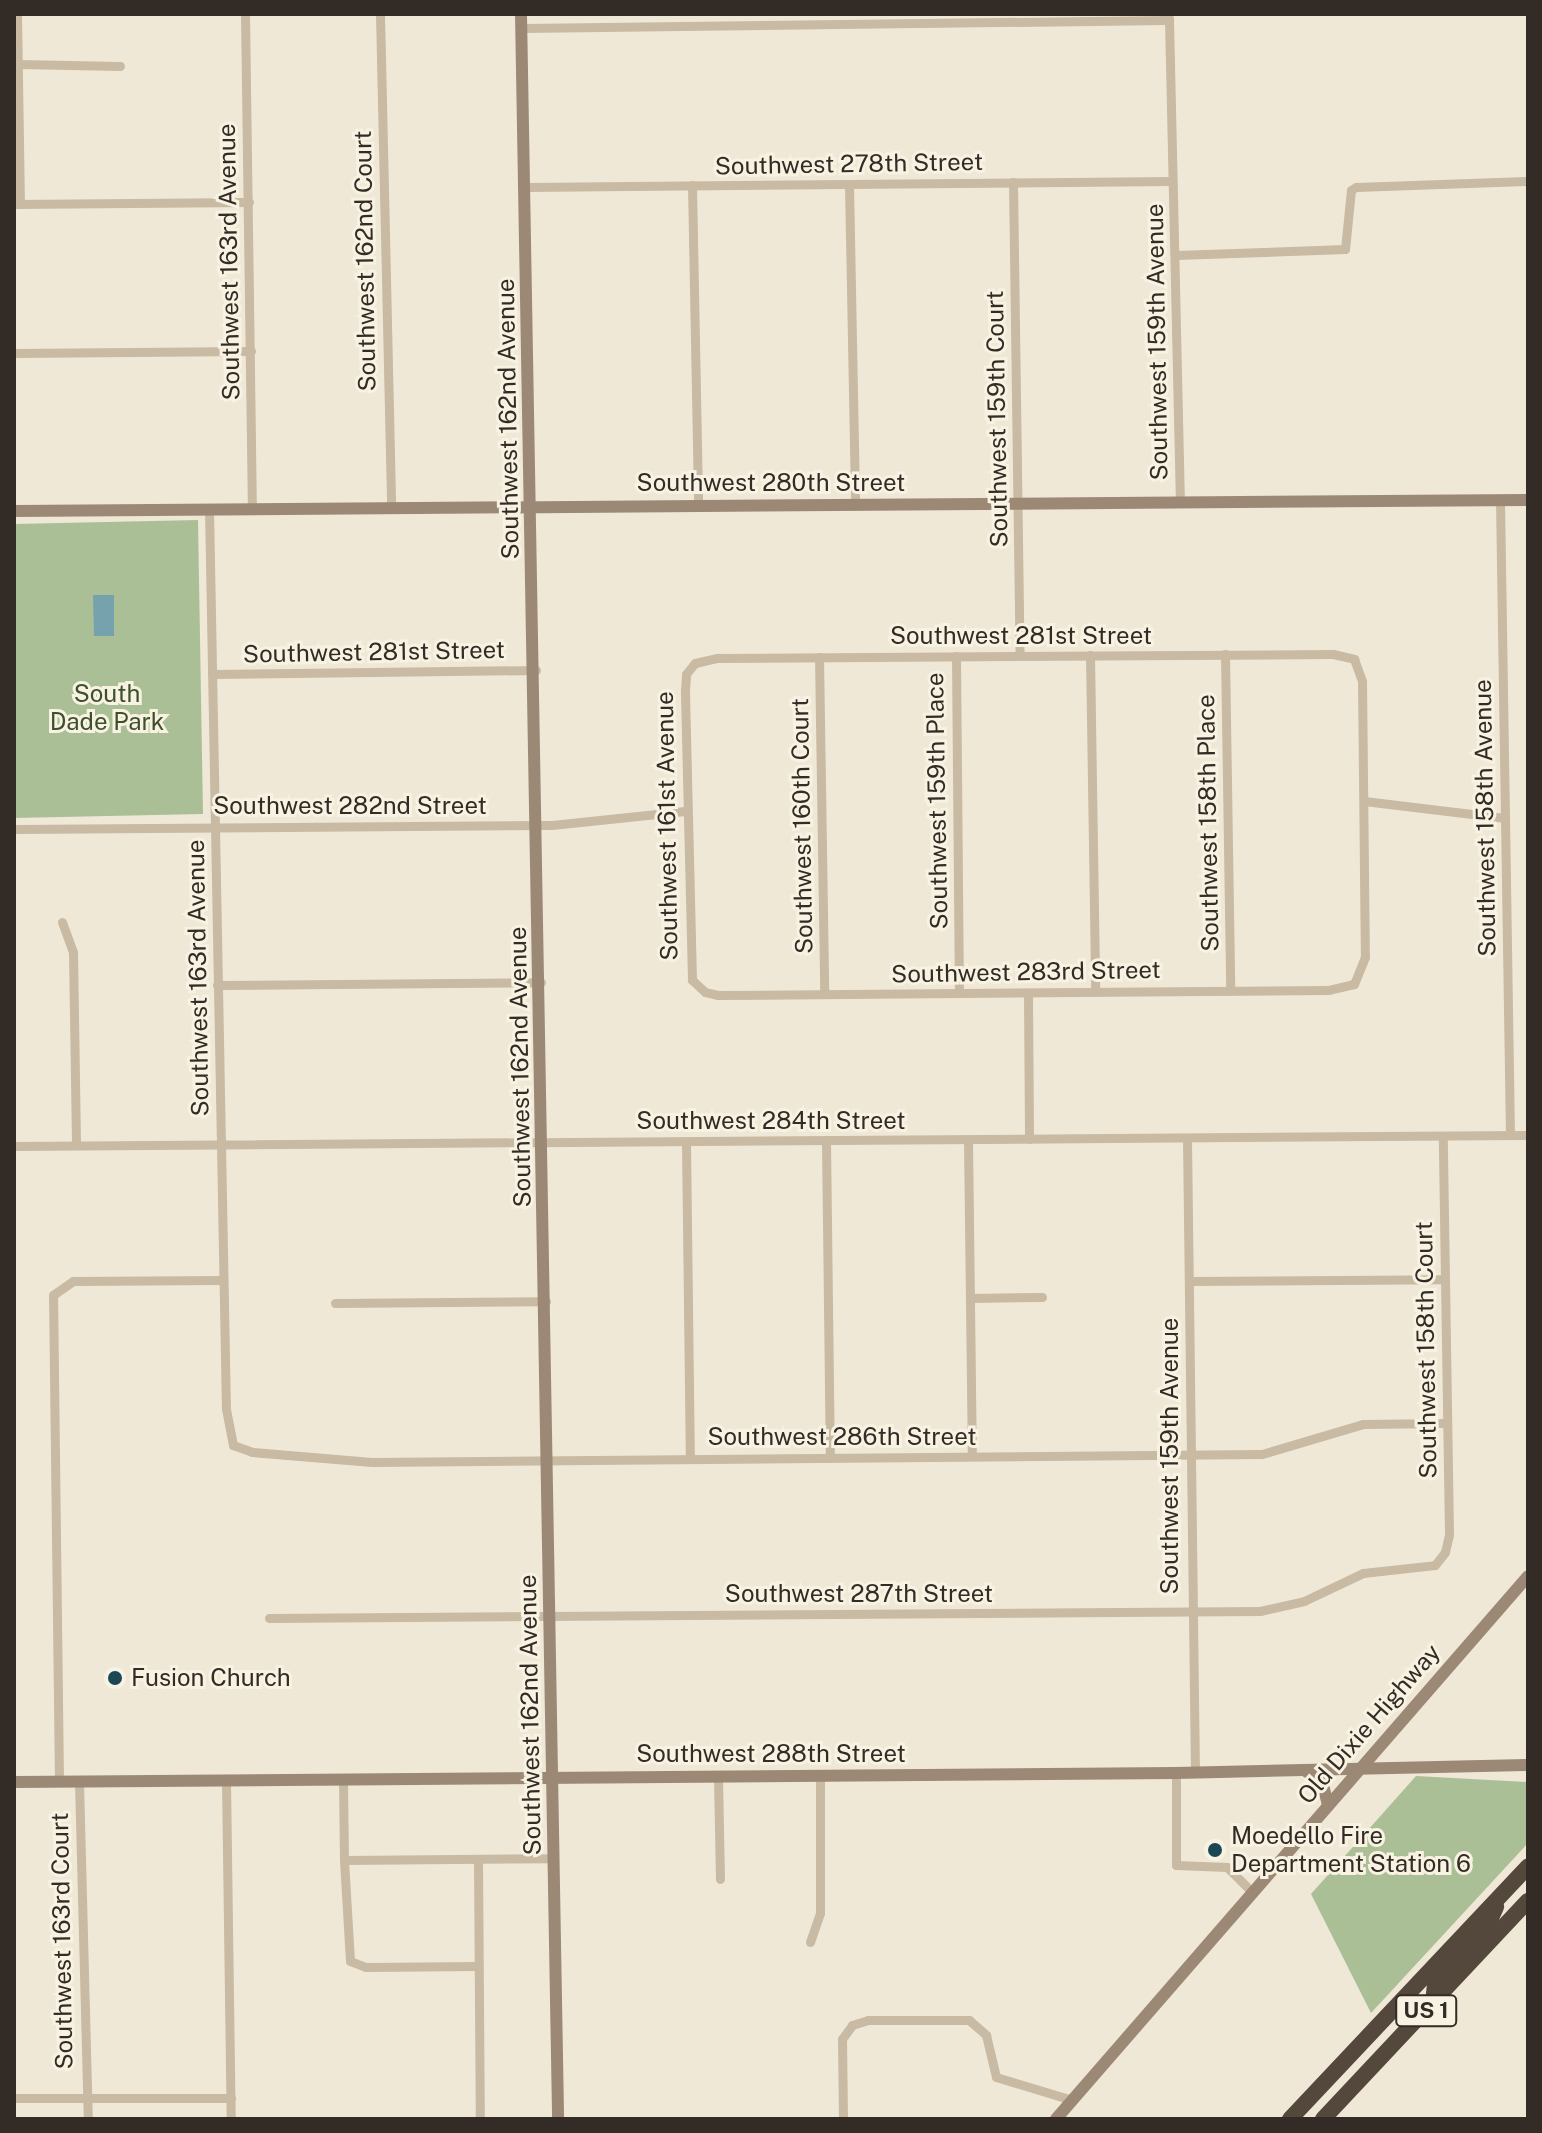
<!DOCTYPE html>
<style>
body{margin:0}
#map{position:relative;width:1542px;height:2133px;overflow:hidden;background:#f0e8d6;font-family:"Public Sans",sans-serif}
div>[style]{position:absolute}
.green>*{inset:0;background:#abbf97}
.water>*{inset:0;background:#76a2ad}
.street>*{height:9px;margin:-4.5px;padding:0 4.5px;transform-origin:4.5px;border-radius:4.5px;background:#c8baa3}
.secondary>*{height:12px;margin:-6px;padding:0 6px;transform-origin:6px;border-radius:6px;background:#9b8975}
.highway>*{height:16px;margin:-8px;padding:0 8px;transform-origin:8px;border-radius:8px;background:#54473c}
.dots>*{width:22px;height:22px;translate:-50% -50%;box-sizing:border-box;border:4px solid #f8f2e2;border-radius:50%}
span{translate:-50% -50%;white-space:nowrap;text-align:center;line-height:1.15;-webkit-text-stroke:6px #f8f2e2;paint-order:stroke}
.shield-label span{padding:2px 6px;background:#f8f2e2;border:2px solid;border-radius:6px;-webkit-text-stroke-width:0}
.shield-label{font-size:22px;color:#332b25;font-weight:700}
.street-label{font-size:24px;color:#332b25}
.park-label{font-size:24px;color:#3c5129}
.poi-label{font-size:24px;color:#332b25}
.left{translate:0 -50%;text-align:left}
.frame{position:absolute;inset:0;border:16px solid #332b25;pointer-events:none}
</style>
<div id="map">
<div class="green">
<div style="clip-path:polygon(198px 520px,203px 814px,14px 818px,14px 524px)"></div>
<div style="clip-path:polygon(1416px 1776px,1528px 1782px,1528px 1843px,1371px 2013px,1311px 1894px)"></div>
</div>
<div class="water">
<div style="clip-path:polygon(93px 595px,114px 595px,114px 636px,94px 636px)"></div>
</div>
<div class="street">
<div style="left:17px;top:14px;width:190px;rotate:89.1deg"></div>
<div style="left:245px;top:14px;width:495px;rotate:89.2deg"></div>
<div style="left:380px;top:14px;width:493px;rotate:88.7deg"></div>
<div style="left:1169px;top:20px;width:482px;rotate:88.7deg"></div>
<div style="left:522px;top:28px;width:647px;rotate:-0.71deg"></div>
<div style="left:1169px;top:20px;width:6px;rotate:-99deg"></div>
<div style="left:18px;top:64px;width:102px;rotate:1.1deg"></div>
<div style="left:1013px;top:182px;width:473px;rotate:89.2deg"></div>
<div style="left:849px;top:184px;width:320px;rotate:88.9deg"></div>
<div style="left:692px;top:185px;width:320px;rotate:88.9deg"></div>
<div style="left:525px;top:187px;width:647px;rotate:-0.53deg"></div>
<div style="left:14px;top:204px;width:235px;rotate:-0.5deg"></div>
<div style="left:1176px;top:255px;width:169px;rotate:-2deg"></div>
<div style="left:1345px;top:249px;width:59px;rotate:-84.2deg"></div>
<div style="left:1351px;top:190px;width:6px;rotate:-31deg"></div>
<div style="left:1356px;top:187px;width:172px;rotate:-2deg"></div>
<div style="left:14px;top:353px;width:237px;rotate:-0.5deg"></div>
<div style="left:1500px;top:500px;width:635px;rotate:89.1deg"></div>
<div style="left:209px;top:509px;width:900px;rotate:88.92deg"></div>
<div style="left:226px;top:1409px;width:37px;rotate:79deg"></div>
<div style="left:233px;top:1445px;width:20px;rotate:20deg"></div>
<div style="left:252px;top:1452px;width:120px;rotate:4.8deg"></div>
<div style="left:372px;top:1462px;width:890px;rotate:-0.52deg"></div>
<div style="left:1262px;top:1454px;width:105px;rotate:-16.5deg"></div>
<div style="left:1363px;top:1424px;width:84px;rotate:-0.7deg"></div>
<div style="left:1225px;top:654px;width:337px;rotate:89.1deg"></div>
<div style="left:1333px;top:654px;width:22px;rotate:13deg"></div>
<div style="left:1354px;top:659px;width:23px;rotate:70deg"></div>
<div style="left:1362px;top:681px;width:276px;rotate:89.4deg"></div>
<div style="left:1365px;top:957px;width:29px;rotate:112deg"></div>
<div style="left:1354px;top:984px;width:26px;rotate:167deg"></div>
<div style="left:1329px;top:990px;width:611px;rotate:179.53deg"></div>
<div style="left:718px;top:995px;width:13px;rotate:-167deg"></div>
<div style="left:705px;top:992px;width:18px;rotate:-137deg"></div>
<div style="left:692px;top:980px;width:290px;rotate:-91.4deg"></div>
<div style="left:685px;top:690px;width:16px;rotate:-86deg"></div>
<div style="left:686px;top:674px;width:14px;rotate:-51deg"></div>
<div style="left:695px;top:663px;width:23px;rotate:-13deg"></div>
<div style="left:717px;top:658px;width:616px;rotate:-0.37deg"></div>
<div style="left:1090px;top:655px;width:336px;rotate:89.1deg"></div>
<div style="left:956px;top:656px;width:337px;rotate:89.5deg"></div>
<div style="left:819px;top:657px;width:337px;rotate:89.1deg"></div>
<div style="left:212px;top:674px;width:324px;rotate:-0.7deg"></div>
<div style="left:1364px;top:801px;width:142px;rotate:6.9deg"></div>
<div style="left:14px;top:829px;width:538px;rotate:-0.43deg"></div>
<div style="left:552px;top:825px;width:134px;rotate:-6deg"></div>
<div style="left:62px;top:922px;width:32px;rotate:70deg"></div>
<div style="left:73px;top:952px;width:193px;rotate:89.1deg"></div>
<div style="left:217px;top:985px;width:324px;rotate:-0.5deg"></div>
<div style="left:1028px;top:993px;width:146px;rotate:89.6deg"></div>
<div style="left:1187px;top:1138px;width:635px;rotate:89.28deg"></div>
<div style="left:968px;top:1139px;width:317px;rotate:89.3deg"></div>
<div style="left:826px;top:1141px;width:317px;rotate:89.3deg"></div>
<div style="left:686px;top:1142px;width:316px;rotate:89.3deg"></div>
<div style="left:14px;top:1146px;width:1514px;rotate:-0.42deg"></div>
<div style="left:1189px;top:1281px;width:256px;rotate:-0.4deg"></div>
<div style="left:970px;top:1298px;width:72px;rotate:-0.8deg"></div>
<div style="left:335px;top:1303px;width:211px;rotate:-0.5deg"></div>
<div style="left:269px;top:1618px;width:991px;rotate:-0.4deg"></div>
<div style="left:1260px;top:1611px;width:45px;rotate:-12.8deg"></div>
<div style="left:1304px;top:1601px;width:65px;rotate:-25.4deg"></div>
<div style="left:1363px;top:1573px;width:72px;rotate:-6.3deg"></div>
<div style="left:1435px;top:1565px;width:16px;rotate:-52deg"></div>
<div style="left:1445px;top:1552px;width:18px;rotate:-77deg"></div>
<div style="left:1449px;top:1534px;width:398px;rotate:-90.9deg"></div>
<div style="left:1176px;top:1773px;width:92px;rotate:90deg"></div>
<div style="left:1176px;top:1865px;width:51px;rotate:2.2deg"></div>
<div style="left:1227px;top:1867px;width:37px;rotate:45deg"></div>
<div style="left:718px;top:1776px;width:103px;rotate:88.9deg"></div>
<div style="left:343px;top:1780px;width:80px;rotate:89.3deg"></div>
<div style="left:344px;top:1860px;width:210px;rotate:-0.5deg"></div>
<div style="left:226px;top:1781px;width:338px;rotate:89.2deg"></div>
<div style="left:59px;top:1782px;width:487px;rotate:-90.7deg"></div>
<div style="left:53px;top:1295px;width:24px;rotate:-35deg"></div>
<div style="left:73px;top:1281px;width:150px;rotate:-0.4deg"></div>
<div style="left:79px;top:1782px;width:337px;rotate:88.5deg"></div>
<div style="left:478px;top:1859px;width:260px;rotate:89.6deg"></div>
<div style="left:344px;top:1860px;width:101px;rotate:86.6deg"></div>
<div style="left:350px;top:1961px;width:17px;rotate:21deg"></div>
<div style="left:366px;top:1967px;width:112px;rotate:-0.5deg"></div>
<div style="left:810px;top:1942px;width:31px;rotate:-71deg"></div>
<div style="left:820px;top:1913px;width:137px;rotate:-90deg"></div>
<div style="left:14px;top:2098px;width:217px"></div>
<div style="left:843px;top:2119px;width:80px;rotate:-90.7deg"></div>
<div style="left:842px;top:2039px;width:17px;rotate:-54deg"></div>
<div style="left:852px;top:2025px;width:17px;rotate:-17deg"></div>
<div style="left:868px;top:2020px;width:101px"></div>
<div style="left:969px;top:2020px;width:23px;rotate:41deg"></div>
<div style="left:986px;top:2035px;width:43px;rotate:76.6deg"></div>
<div style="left:996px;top:2077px;width:79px;rotate:16.8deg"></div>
</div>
<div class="secondary">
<div style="left:521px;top:14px;width:2105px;rotate:88.99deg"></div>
<div style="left:14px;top:511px;width:1514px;rotate:-0.42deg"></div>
<div style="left:1304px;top:1770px;width:21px;rotate:31deg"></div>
<div style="left:1322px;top:1781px;width:25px;rotate:76deg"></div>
<div style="left:14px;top:1782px;width:1162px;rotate:-0.44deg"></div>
<div style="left:1176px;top:1773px;width:352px;rotate:-1.3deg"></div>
<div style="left:1056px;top:2119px;width:719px;rotate:-49deg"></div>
</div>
<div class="highway">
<div style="left:1433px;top:2003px;width:19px;rotate:-84deg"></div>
<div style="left:1435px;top:1984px;width:70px;rotate:-45.6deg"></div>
<div style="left:1484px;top:1934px;width:30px;rotate:-66deg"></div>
<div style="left:1290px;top:2119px;width:347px;rotate:-46.7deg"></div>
<div style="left:1323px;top:2119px;width:299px;rotate:-46.8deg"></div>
</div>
<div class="dots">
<div style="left:115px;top:1678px;background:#1b4754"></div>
<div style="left:1215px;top:1850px;background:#1b4754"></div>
</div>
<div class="shield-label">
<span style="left:1426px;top:2011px">US 1</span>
</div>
<div class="street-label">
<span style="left:849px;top:164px;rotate:-1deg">Southwest 278th Street</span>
<span style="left:365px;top:261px;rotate:-91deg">Southwest 162nd Court</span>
<span style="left:229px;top:262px;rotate:-91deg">Southwest 163rd Avenue</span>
<span style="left:1157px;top:342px;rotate:-91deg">Southwest 159th Avenue</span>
<span style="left:508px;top:419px;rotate:-91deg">Southwest 162nd Avenue</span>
<span style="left:997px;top:419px;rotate:-91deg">Southwest 159th Court</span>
<span style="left:771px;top:483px">Southwest 280th Street</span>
<span style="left:1021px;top:636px">Southwest 281st Street</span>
<span style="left:374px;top:652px;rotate:-1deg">Southwest 281st Street</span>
<span style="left:937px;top:801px;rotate:-91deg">Southwest 159th Place</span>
<span style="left:350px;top:806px">Southwest 282nd Street</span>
<span style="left:1485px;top:818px;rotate:-91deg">Southwest 158th Avenue</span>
<span style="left:1208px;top:823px;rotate:-91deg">Southwest 158th Place</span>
<span style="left:667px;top:826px;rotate:-91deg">Southwest 161st Avenue</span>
<span style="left:802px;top:826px;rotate:-91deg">Southwest 160th Court</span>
<span style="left:1026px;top:972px;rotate:-1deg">Southwest 283rd Street</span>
<span style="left:198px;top:978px;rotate:-91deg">Southwest 163rd Avenue</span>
<span style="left:520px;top:1067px;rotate:-91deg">Southwest 162nd Avenue</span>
<span style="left:771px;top:1121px">Southwest 284th Street</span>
<span style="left:1426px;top:1350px;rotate:-91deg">Southwest 158th Court</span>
<span style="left:842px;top:1437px">Southwest 286th Street</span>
<span style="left:1170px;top:1456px;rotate:-90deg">Southwest 159th Avenue</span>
<span style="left:859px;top:1594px">Southwest 287th Street</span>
<span style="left:530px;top:1715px;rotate:-91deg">Southwest 162nd Avenue</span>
<span style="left:1369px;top:1724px;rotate:-49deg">Old Dixie Highway</span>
<span style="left:771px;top:1754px">Southwest 288th Street</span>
<span style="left:62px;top:1941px;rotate:-91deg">Southwest 163rd Court</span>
</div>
<div class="park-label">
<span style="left:107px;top:708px">South<br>Dade Park</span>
</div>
<div class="poi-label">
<span class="left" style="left:131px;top:1678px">Fusion Church</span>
<span class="left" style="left:1231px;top:1850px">Moedello Fire<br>Department Station 6</span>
</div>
<div class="frame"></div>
</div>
